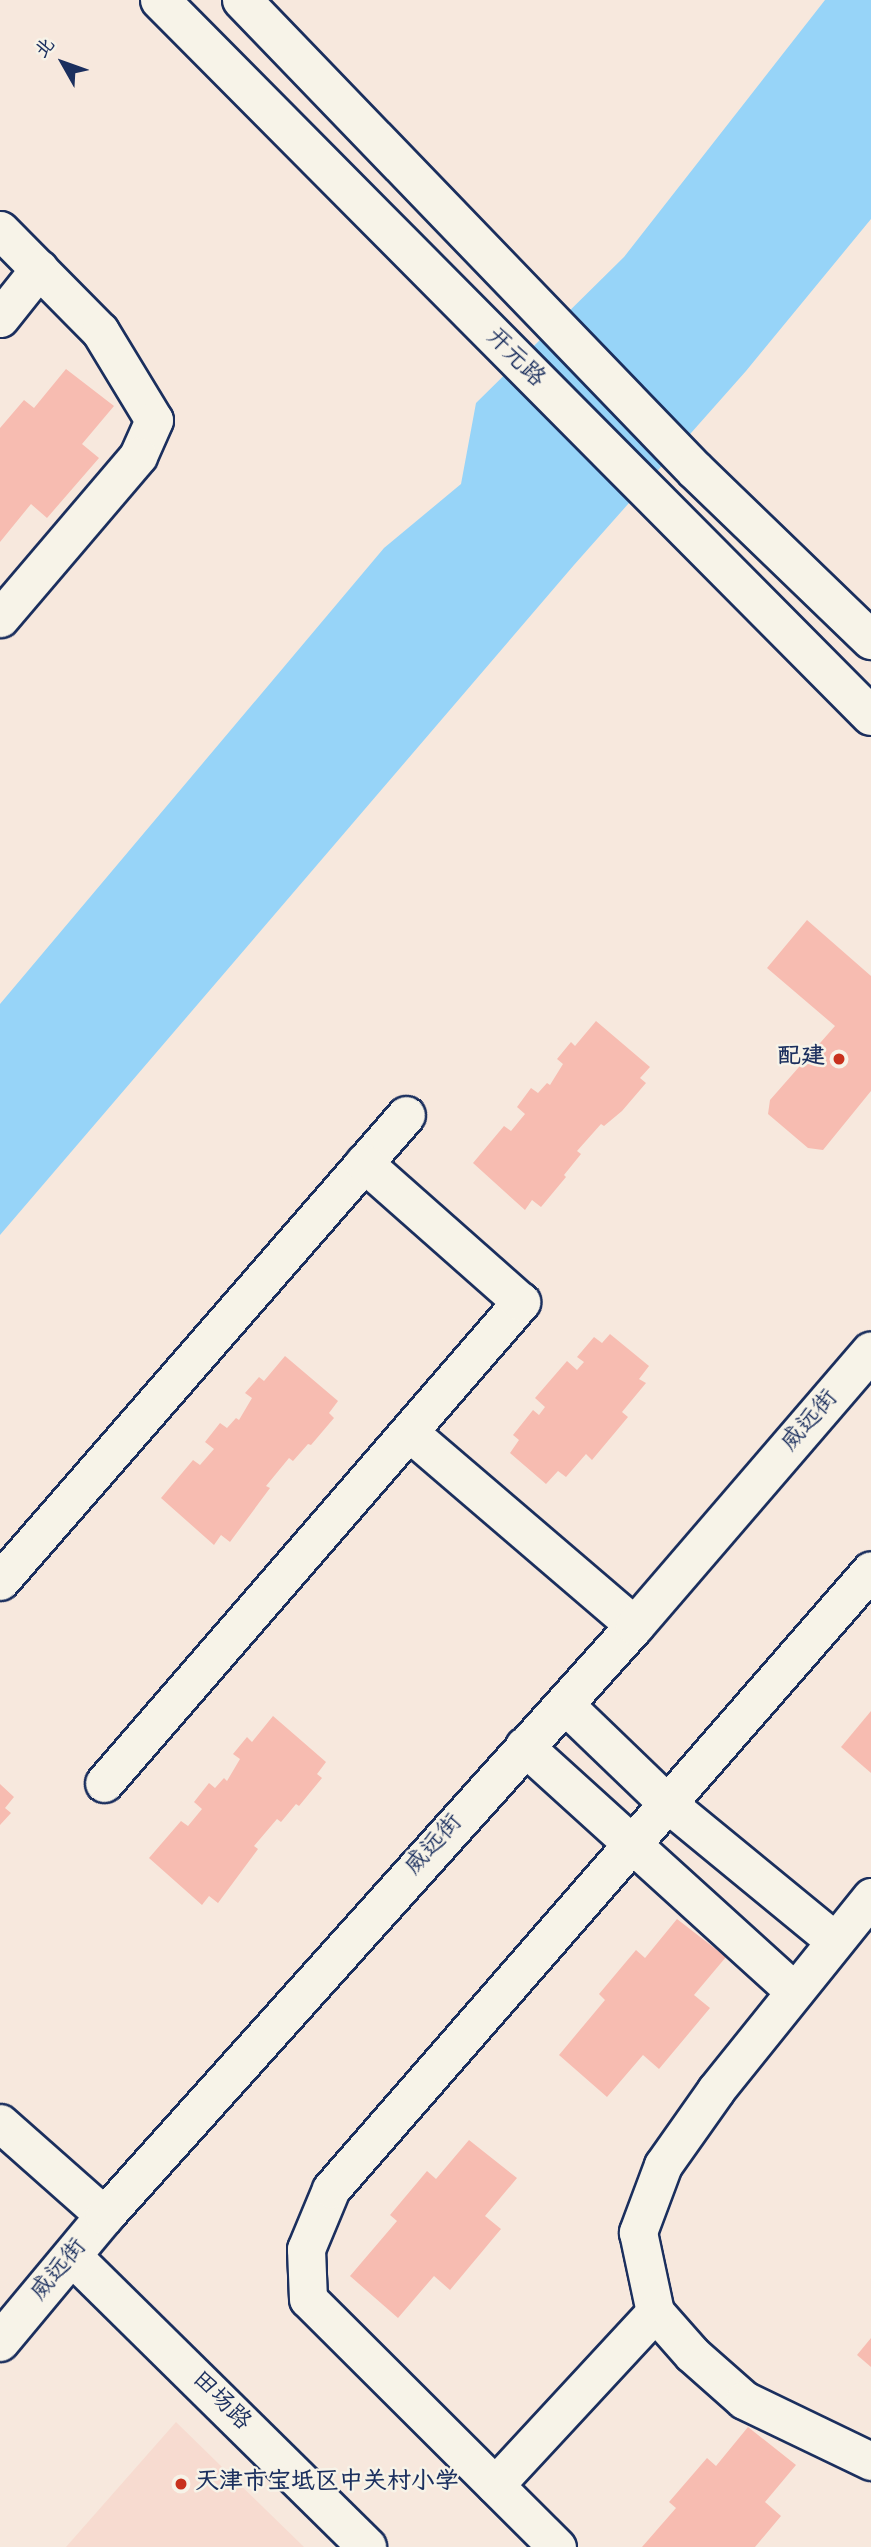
<!DOCTYPE html>
<meta charset="utf-8">
<style>
body{margin:0}
#map{position:relative;width:871px;height:2547px;overflow:hidden;background:#f7e8dd;font-family:"Gochi Hand","LXGW WenKai TC",sans-serif}
div>[style]{position:absolute}
.built>*{inset:0;background:#f7dbd0}
.water>*{inset:0;background:#97d4f8}
.building>*{inset:0;background:#f7bcb1}
.roads{filter:drop-shadow(2px 0 #1b2f5e) drop-shadow(-2px 0 #1b2f5e) drop-shadow(0 2px #1b2f5e) drop-shadow(0 -2px #1b2f5e)}
.minor>*{height:37px;margin:-18.5px;padding:0 18.5px;transform-origin:18.5px;border-radius:18.5px;background:#f7f3e8}
.tertiary>*{height:38px;margin:-19px;padding:0 19px;transform-origin:19px;border-radius:19px;background:#f7f3e8}
.secondary>*{height:38px;margin:-19px;padding:0 19px;transform-origin:19px;border-radius:19px;background:#f7f3e8}
.dots>*{width:19px;height:19px;translate:-50% -50%;box-sizing:border-box;border:4px solid #f7f3e8;border-radius:50%}
span{translate:-50% -50%;white-space:nowrap;text-align:center;line-height:1.15;-webkit-text-stroke:5px #f7f3e8;paint-order:stroke}
.street-label{font-size:24px;color:#1b2f5e}
.poi-label{font-size:24px;color:#1b2f5e;font-weight:700}
.right{translate:-100% -50%;text-align:right}
.left{translate:0 -50%;text-align:left}
.north{position:absolute;left:28px;top:28px;width:70px;height:70px;-webkit-text-stroke:5px #f7f3e8;paint-order:stroke;rotate:310deg;font-size:19px;font-weight:700;line-height:28px;text-align:center;color:#1b2f5e}
.north::after{content:'';display:block;margin:auto;width:24px;height:32px;background:#1b2f5e;clip-path:polygon(50% 0,100% 100%,50% 72%,0 100%)}
</style>
<div id="map">
<div class="built">
<div style="clip-path:polygon(176px 2422px,304px 2547px,66px 2547px)"></div>
</div>
<div class="water">
<div style="clip-path:polygon(825px 0,871px 0,871px 219px,746px 371px,574px 565px,0 1235px,0 1004px,384px 548px,461px 484px,476px 403px,624px 257px)"></div>
</div>
<div class="building">
<div style="clip-path:polygon(66px 369px,114px 406px,82px 444px,99px 458px,47px 518px,31px 504px,0 542px,0 428px,24px 400px,34px 408px)"></div>
<div style="clip-path:polygon(807px 920px,871px 976px,871px 1091px,823px 1150px,808px 1148px,768px 1114px,770px 1100px,835px 1026px,767px 968px)"></div>
<div style="clip-path:polygon(596px 1021px,650px 1067px,640px 1078px,646px 1083px,622px 1111px,604px 1126px,601px 1124px,577px 1151px,581px 1154px,564px 1175px,566px 1177px,541px 1207px,532px 1200px,525px 1210px,473px 1163px,504px 1126px,511px 1131px,525px 1114px,517px 1107px,531px 1088px,538px 1093px,547px 1083px,550px 1085px,563px 1064px,557px 1059px,571px 1042px,575px 1046px)"></div>
<div style="clip-path:polygon(610px 1334px,649px 1366px,639px 1379px,646px 1383px,622px 1412px,628px 1417px,592px 1460px,586px 1454px,566px 1477px,558px 1471px,546px 1484px,510px 1453px,519px 1440px,513px 1435px,533px 1410px,539px 1415px,545px 1407px,535px 1398px,567px 1361px,577px 1370px,584px 1362px,577px 1357px,594px 1337px,602px 1343px)"></div>
<div style="clip-path:polygon(285px 1356px,338px 1401px,329px 1413px,334px 1418px,311px 1445px,308px 1444px,293px 1461px,289px 1458px,266px 1486px,270px 1488px,230px 1542px,221px 1535px,214px 1545px,161px 1498px,193px 1460px,200px 1465px,214px 1449px,205px 1442px,220px 1423px,227px 1428px,236px 1418px,239px 1420px,252px 1398px,245px 1393px,259px 1377px,264px 1381px)"></div>
<div style="clip-path:polygon(871px 1711px,871px 1773px,841px 1747px)"></div>
<div style="clip-path:polygon(273px 1716px,326px 1762px,317px 1774px,322px 1778px,299px 1806px,296px 1804px,281px 1822px,277px 1819px,254px 1846px,258px 1849px,218px 1903px,209px 1896px,202px 1905px,149px 1858px,181px 1821px,188px 1826px,202px 1809px,194px 1802px,209px 1783px,215px 1788px,224px 1778px,227px 1781px,240px 1759px,233px 1754px,247px 1737px,252px 1742px)"></div>
<div style="clip-path:polygon(0 1784px,14px 1797px,5px 1808px,11px 1813px,0 1825px)"></div>
<div style="clip-path:polygon(677px 1919px,726px 1957px,694px 1995px,710px 2008px,659px 2069px,643px 2055px,607px 2097px,559px 2055px,605px 2000px,599px 1994px,636px 1950px,645px 1958px)"></div>
<div style="clip-path:polygon(469px 2140px,517px 2178px,485px 2216px,501px 2229px,450px 2290px,434px 2276px,398px 2318px,350px 2276px,397px 2221px,390px 2215px,427px 2171px,436px 2179px)"></div>
<div style="clip-path:polygon(871px 2338px,871px 2367px,857px 2355px)"></div>
<div style="clip-path:polygon(748px 2427px,796px 2465px,765px 2502px,781px 2516px,755px 2547px,642px 2547px,676px 2508px,669px 2502px,707px 2458px,716px 2466px)"></div>
</div>
<div class="roads">
<div class="minor">
<div style="left:0;top:230px;width:142px;rotate:45.3deg"></div>
<div style="left:100px;top:331px;width:104px;rotate:58.8deg"></div>
<div style="left:154px;top:420px;width:39px;rotate:114deg"></div>
<div style="left:138px;top:456px;width:213px;rotate:130.4deg"></div>
<div style="left:0;top:318px;width:63px;rotate:-51.5deg"></div>
<div style="left:410px;top:1433px;width:296px;rotate:40.6deg"></div>
<div style="left:0;top:1581px;width:618px;rotate:-48.94deg"></div>
<div style="left:564px;top:1704px;width:143px;rotate:43.9deg"></div>
<div style="left:667px;top:1803px;width:216px;rotate:39.4deg"></div>
<div style="left:524px;top:1746px;width:365px;rotate:42.2deg"></div>
<div style="left:104px;top:1783px;width:637px;rotate:-49.08deg"></div>
<div style="left:521px;top:1302px;width:210px;rotate:-138.5deg"></div>
<div style="left:871px;top:1897px;width:248px;rotate:128.8deg"></div>
<div style="left:716px;top:2090px;width:92px;rotate:125.2deg"></div>
<div style="left:663px;top:2165px;width:72px;rotate:110.5deg"></div>
<div style="left:638px;top:2232px;width:82px;rotate:78deg"></div>
<div style="left:655px;top:2312px;width:56px;rotate:48.6deg"></div>
<div style="left:692px;top:2354px;width:69px;rotate:41.5deg"></div>
<div style="left:744px;top:2400px;width:141px;rotate:25.7deg"></div>
<div style="left:0;top:2123px;width:140px;rotate:41.5deg"></div>
<div style="left:495px;top:2485px;width:236px;rotate:-47.2deg"></div>
<div style="left:557px;top:2547px;width:351px;rotate:-135.1deg"></div>
<div style="left:308px;top:2299px;width:50px;rotate:-92.3deg"></div>
<div style="left:306px;top:2249px;width:65px;rotate:-67.4deg"></div>
<div style="left:331px;top:2189px;width:821px;rotate:-48.9deg"></div>
</div>
<div class="tertiary">
<div style="left:73px;top:2257px;width:413px;rotate:44.6deg"></div>
<div style="left:0;top:2342px;width:164px;rotate:-50.2deg"></div>
<div style="left:105px;top:2216px;width:793px;rotate:-48.07deg"></div>
<div style="left:635px;top:1626px;width:362px;rotate:-49.3deg"></div>
</div>
<div class="secondary">
<div style="left:160px;top:0;width:1009px;rotate:45.2deg"></div>
<div style="left:242px;top:0;width:653px;rotate:46.06deg"></div>
<div style="left:695px;top:470px;width:245px;rotate:44deg"></div>
</div>
</div>
<div class="dots">
<div style="left:839px;top:1059px;background:#c8321e"></div>
<div style="left:181px;top:2484px;background:#c8321e"></div>
</div>
<div class="street-label">
<span style="left:514px;top:359px;rotate:45deg">开元路</span>
<span style="left:811px;top:1422px;rotate:-49deg">威远街</span>
<span style="left:435px;top:1846px;rotate:-48deg">威远街</span>
<span style="left:60px;top:2271px;rotate:-50deg">威远街</span>
<span style="left:220px;top:2402px;rotate:45deg">田场路</span>
</div>
<div class="poi-label">
<span class="right" style="left:825px;top:1059px">配建</span>
<span class="left" style="left:195px;top:2484px">天津市宝坻区中关村小学</span>
</div>
<div class="north">北</div>
</div>
